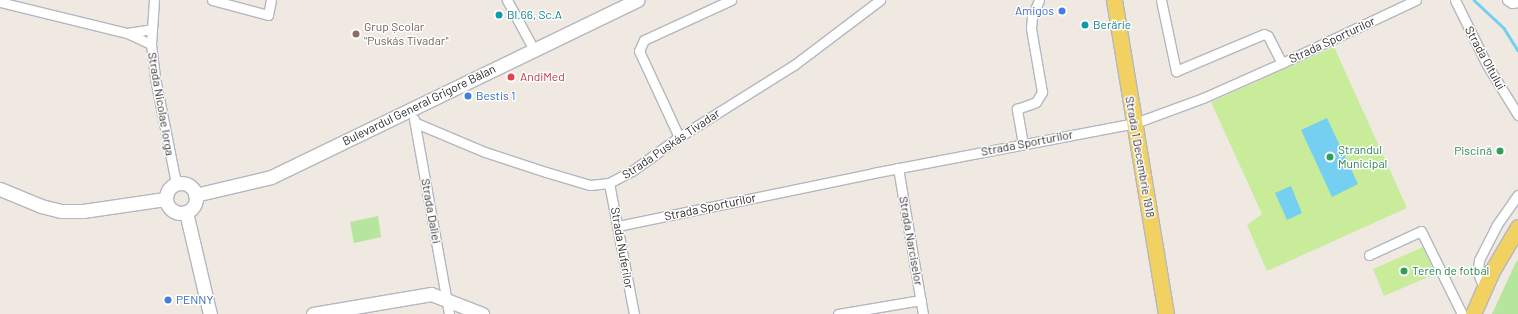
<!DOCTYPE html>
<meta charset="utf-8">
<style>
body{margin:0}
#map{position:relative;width:1518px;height:314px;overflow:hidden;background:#efe9e1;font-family:Barlow,sans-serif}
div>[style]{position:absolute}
.green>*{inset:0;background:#b6e59e}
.pitch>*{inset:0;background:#c9ec9a}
.water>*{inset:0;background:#75cff0}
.stream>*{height:2.5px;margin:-1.25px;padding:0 1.25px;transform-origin:1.25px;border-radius:1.25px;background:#75cff0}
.roads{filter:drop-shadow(1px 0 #b4b7c1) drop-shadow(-1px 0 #b4b7c1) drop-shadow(0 1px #b4b7c1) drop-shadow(0 -1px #b4b7c1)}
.street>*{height:9px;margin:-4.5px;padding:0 4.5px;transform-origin:4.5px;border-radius:4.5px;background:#fff}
.secondary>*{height:13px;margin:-6.5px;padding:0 6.5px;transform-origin:6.5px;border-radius:6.5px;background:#fff}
.secondary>.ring{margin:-6.5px;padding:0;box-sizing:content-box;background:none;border:13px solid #fff;border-radius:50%}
.primary>*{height:15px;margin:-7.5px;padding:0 7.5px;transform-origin:7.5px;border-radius:7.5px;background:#f2d163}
.dots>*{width:11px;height:11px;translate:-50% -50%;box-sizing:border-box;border:2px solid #fff;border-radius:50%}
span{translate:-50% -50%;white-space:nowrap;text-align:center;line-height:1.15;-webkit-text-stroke:3px #fff;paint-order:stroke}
.shop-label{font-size:12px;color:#366cbe}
.right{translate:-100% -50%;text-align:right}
.left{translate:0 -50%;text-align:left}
.culture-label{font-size:12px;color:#0d838f}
.education-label{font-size:12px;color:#785e54}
.street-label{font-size:12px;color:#2e2e2e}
.health-label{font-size:12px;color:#be3a42}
.leisure-label{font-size:12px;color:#27864d}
</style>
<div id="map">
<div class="green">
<div style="clip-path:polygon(378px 216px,381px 237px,354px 243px,350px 222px)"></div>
<div style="clip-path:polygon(1518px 260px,1518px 314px,1492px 314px,1516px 262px)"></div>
</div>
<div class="pitch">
<div style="clip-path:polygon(1334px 47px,1407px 208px,1267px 271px,1247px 225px,1262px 214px,1211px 102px)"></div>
<div style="clip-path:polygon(1423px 247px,1435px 274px,1384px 296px,1373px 269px)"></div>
</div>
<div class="water">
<div style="clip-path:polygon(1327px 118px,1358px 184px,1332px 197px,1301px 130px)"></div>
<div style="clip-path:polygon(1291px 186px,1302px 213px,1287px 220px,1275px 193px)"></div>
</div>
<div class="stream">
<div style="left:1474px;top:0;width:41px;rotate:43deg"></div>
<div style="left:1504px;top:28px;width:26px;rotate:58deg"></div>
</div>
<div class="roads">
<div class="street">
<div style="left:154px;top:0;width:44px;rotate:93.9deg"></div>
<div style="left:151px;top:44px;width:34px;rotate:83deg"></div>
<div style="left:155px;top:78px;width:107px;rotate:78.7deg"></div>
<div style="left:212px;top:0;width:58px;rotate:15deg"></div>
<div style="left:268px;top:15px;width:15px;rotate:-79deg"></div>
<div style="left:507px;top:0;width:57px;rotate:61.6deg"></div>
<div style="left:1161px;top:0;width:73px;rotate:78.1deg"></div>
<div style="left:1176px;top:71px;width:95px;rotate:-22.8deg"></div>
<div style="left:1264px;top:34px;width:4px;rotate:27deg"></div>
<div style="left:1268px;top:36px;width:30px;rotate:63deg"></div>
<div style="left:1455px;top:0;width:72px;rotate:63.8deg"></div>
<div style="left:1487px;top:65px;width:59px;rotate:58.2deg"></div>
<div style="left:1507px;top:0;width:6px;rotate:31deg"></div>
<div style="left:1512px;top:3px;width:6px;rotate:-9deg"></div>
<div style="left:0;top:2px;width:131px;rotate:13.7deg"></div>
<div style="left:127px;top:33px;width:26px;rotate:25deg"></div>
<div style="left:127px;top:33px;width:25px;rotate:-9deg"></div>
<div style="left:414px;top:119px;width:198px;rotate:79.8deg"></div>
<div style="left:416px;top:123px;width:75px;rotate:22.8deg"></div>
<div style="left:485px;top:152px;width:64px;rotate:18.2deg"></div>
<div style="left:546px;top:172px;width:46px;rotate:16.5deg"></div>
<div style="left:590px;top:185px;width:19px;rotate:-6deg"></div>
<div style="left:609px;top:183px;width:26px;rotate:-28deg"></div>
<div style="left:632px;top:171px;width:58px;rotate:-35.9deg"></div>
<div style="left:679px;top:137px;width:136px;rotate:-32.1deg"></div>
<div style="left:794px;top:65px;width:108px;rotate:-37.1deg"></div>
<div style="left:679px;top:137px;width:95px;rotate:-114.9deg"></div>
<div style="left:639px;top:51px;width:12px;rotate:-66deg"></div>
<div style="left:644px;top:40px;width:96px;rotate:-24.7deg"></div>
<div style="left:1023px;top:144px;width:36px;rotate:-100deg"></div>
<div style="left:1017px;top:109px;width:20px;rotate:-20deg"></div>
<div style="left:1036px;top:102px;width:12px;rotate:-59deg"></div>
<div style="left:1042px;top:92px;width:65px;rotate:-99.8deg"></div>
<div style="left:1031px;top:28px;width:12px;rotate:-85deg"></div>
<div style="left:1032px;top:16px;width:17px;rotate:-66deg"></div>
<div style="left:898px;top:168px;width:148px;rotate:80.3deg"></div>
<div style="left:609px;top:183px;width:133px;rotate:79.2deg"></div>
<div style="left:618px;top:226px;width:260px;rotate:-11.7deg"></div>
<div style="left:873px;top:173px;width:267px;rotate:-10.8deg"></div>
<div style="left:1135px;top:123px;width:72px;rotate:-20.2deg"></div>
<div style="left:1203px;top:98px;width:86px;rotate:-23.9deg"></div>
<div style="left:1282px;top:63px;width:148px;rotate:-25.2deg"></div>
<div style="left:1369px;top:255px;width:57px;rotate:-24.8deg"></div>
<div style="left:1421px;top:231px;width:93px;rotate:63.7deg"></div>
<div style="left:1484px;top:288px;width:16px;rotate:-112deg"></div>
<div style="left:1478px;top:273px;width:13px;rotate:-86deg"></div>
<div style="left:1479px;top:260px;width:38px;rotate:-63deg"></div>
<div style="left:1496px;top:226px;width:38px;rotate:-55deg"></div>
<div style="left:838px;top:314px;width:84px;rotate:-9.6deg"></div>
</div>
<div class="secondary">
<div class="ring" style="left:166px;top:183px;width:17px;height:17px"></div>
<div style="left:0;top:189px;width:44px;rotate:22.5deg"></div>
<div style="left:41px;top:206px;width:21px;rotate:14deg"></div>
<div style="left:61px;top:211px;width:22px"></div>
<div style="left:83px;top:211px;width:83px;rotate:-8.3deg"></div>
<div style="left:195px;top:195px;width:78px;rotate:-13.3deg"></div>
<div style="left:271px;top:177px;width:407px;rotate:-25.8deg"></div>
<div style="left:186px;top:212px;width:105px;rotate:76.8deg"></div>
<div style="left:313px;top:314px;width:120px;rotate:-9.6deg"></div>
<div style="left:431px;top:294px;width:55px;rotate:21.4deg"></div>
</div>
<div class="primary">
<div style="left:1114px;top:0;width:318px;rotate:80.6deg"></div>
<div style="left:1473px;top:314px;width:47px;rotate:-66.2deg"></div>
<div style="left:1492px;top:271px;width:51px;rotate:-59.4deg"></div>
</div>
</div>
<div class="dots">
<div style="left:1062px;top:11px;background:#3f7fe0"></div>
<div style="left:499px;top:15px;background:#0f9aa8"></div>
<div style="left:1085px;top:25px;background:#0f9aa8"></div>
<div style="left:356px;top:34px;background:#8d6e63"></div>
<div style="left:511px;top:77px;background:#e0444e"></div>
<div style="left:468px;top:96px;background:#3f7fe0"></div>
<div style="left:1500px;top:151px;background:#2e9e5b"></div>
<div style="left:1330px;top:157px;background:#2e9e5b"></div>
<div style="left:1404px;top:271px;background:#2e9e5b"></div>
<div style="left:168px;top:300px;background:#3f7fe0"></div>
</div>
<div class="shop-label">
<span class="right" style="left:1054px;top:11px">Amigos</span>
<span class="left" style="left:476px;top:96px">Bestis 1</span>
<span class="left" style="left:176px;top:300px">PENNY</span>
</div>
<div class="culture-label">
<span class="left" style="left:507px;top:15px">Bl.66, Sc.A</span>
<span class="left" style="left:1093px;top:25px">Berărie</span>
</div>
<div class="education-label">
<span class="left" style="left:364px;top:34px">Grup Școlar<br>"Puskás Tivadar"</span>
</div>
<div class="street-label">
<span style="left:1332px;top:40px;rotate:-25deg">Strada Sporturilor</span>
<span style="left:1485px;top:58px;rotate:61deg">Strada Oltului</span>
<span style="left:161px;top:104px;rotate:80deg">Strada Nicolae Iorga</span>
<span style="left:419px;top:105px;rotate:-26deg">Bulevardul General Grigore Bălan</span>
<span style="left:1027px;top:143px;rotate:-11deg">Strada Sporturilor</span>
<span style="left:671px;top:144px;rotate:-34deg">Strada Puskás Tivadar</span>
<span style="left:1140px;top:157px;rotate:80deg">Strada 1 Decembrie 1918</span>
<span style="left:710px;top:207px;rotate:-12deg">Strada Sporturilor</span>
<span style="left:431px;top:211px;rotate:80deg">Strada Daliei</span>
<span style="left:911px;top:241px;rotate:80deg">Strada Narciselor</span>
<span style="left:622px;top:248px;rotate:80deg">Strada Nuferilor</span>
</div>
<div class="health-label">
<span class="left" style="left:520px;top:77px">AndiMed</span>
</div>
<div class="leisure-label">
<span class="left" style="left:1338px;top:157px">Ștrandul<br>Municipal</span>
<span class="right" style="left:1492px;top:151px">Piscină</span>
<span class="left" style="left:1412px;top:271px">Teren de fotbal</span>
</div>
</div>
